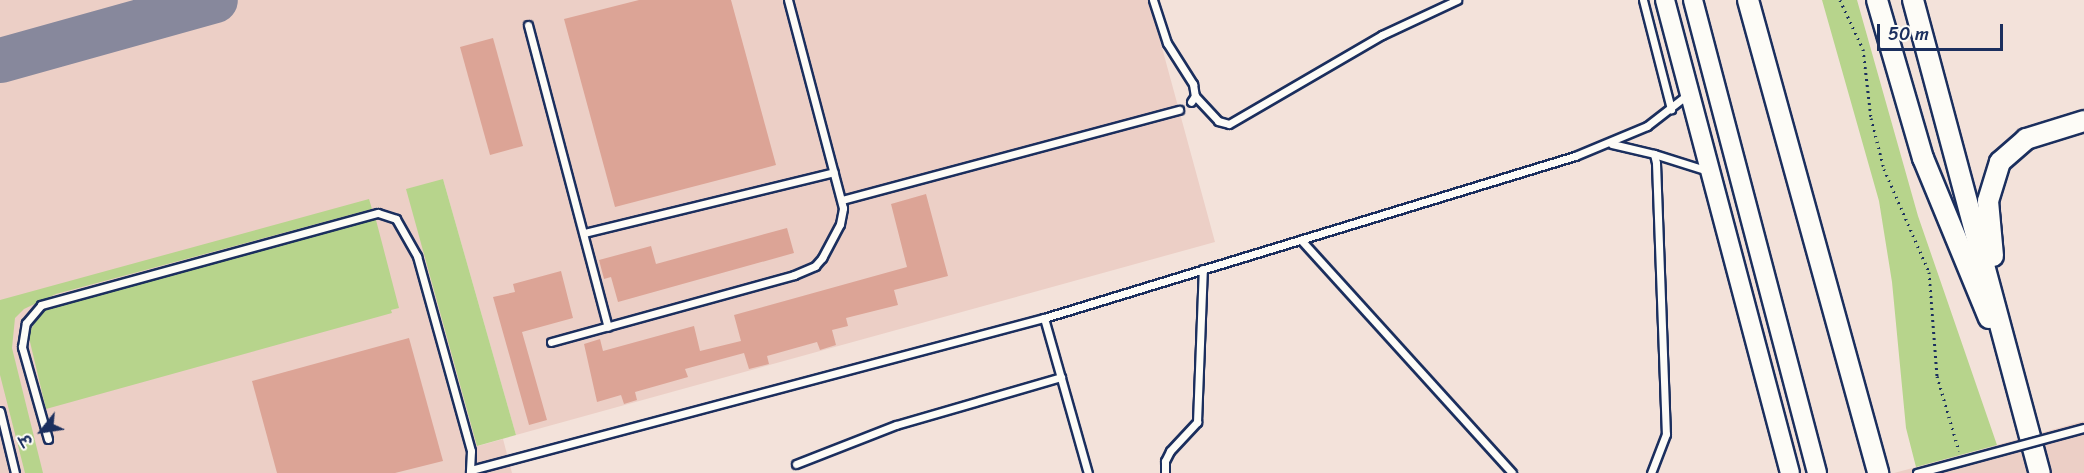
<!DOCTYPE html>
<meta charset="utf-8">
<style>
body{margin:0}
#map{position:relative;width:2084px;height:473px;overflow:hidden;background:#f3e2da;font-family:Sriracha,"Playpen Sans Deva",sans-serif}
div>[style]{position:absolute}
.built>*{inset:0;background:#eccfc6}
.green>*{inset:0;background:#b7d48c}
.taxiway>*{height:45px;margin:-22.5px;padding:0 22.5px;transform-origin:22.5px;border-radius:22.5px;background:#87889c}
.building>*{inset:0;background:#dca496}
.path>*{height:3px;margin-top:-1.5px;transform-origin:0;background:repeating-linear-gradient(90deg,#1b2f5e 0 1.5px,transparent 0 6px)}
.roads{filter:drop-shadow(2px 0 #1b2f5e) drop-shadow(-2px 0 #1b2f5e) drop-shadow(0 2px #1b2f5e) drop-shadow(0 -2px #1b2f5e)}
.service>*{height:7px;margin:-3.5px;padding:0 3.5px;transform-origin:3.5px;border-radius:3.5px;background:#fdfcf7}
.tertiary>*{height:18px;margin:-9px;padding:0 9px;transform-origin:9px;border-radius:9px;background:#fdfcf7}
.secondary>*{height:20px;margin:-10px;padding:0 10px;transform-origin:10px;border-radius:10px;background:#fdfcf7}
.bridges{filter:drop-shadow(2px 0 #1b2f5e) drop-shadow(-2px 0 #1b2f5e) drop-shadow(0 2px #1b2f5e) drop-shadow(0 -2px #1b2f5e)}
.service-bridge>*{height:7px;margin:-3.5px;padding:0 3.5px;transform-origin:3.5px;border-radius:3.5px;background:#fdfcf7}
span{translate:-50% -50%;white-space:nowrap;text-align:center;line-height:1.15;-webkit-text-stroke:4.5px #fdfcf7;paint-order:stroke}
.north{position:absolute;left:12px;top:401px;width:60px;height:60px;-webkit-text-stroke:4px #fdfcf7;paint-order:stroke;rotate:240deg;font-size:16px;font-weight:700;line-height:24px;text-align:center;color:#1b2f5e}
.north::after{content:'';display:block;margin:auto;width:21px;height:27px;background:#1b2f5e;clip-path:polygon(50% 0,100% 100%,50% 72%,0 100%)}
.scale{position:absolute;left:1877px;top:24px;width:126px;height:27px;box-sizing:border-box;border:3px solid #1b2f5e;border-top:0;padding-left:8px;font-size:18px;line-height:21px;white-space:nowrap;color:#1b2f5e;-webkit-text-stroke:4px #fdfcf7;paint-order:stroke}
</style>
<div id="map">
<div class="built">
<div style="clip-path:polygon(0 0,1149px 0,1215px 242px,516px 435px,443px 179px,478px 446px,503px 439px,512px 473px,0 473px)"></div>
<div style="clip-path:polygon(2084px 421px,2084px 473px,1894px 473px,1961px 455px)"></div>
</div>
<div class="green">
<div style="clip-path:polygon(1822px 0,1857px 0,1918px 216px,1997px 445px,1916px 467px,1906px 428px,1892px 282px,1879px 201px)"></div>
<div style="clip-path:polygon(443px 179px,516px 435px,477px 446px,406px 189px)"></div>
<div style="clip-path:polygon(369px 199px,372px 209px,56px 294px,24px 309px,15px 318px,12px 348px,43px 473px,25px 473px,0 375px,0 300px)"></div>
<div style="clip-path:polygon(372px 220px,376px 220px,399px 308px,391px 310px,392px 313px,46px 409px,30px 342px,30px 331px,41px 312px,61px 303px)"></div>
</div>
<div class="taxiway">
<div style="left:0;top:60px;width:223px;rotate:-15.6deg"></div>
</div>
<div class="building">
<div style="clip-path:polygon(639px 0,731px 0,776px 165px,615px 207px,564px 19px)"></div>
<div style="clip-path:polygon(493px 38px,523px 146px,490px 155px,460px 47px)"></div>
<div style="clip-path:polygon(926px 194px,948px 276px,894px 290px,898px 305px,846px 318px,848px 326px,832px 330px,836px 345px,820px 350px,817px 342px,767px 356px,769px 364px,749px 369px,744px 353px,685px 369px,688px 377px,635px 392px,637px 400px,624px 404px,621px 395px,597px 402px,584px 344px,600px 339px,603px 351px,694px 326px,700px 351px,741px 341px,734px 315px,907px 267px,891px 204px)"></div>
<div style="clip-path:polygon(787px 228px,794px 253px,618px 302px,611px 277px,604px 279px,599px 260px,651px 246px,656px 264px)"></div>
<div style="clip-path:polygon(561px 271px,573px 318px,522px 332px,547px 420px,529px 425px,493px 297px,515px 292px,513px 284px)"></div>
<div style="clip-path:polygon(409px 338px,443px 461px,395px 473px,277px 473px,252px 381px)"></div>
</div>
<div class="path">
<div style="left:1840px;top:0;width:54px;rotate:64.9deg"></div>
<div style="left:1863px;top:49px;width:69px;rotate:83.4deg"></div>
<div style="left:1871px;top:118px;width:53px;rotate:75.7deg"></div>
<div style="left:1884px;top:169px;width:112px;rotate:66.4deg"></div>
<div style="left:1929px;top:272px;width:104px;rotate:85.6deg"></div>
<div style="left:1937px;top:376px;width:78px;rotate:73.7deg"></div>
</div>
<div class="roads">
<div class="service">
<div style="left:1153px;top:0;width:45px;rotate:72deg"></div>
<div style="left:1167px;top:43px;width:49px;rotate:57.6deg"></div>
<div style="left:1193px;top:84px;width:12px;rotate:81deg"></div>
<div style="left:1195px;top:96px;width:7px;rotate:124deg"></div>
<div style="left:1643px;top:0;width:113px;rotate:75.6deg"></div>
<div style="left:528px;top:25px;width:312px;rotate:75.2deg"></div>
<div style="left:1195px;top:96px;width:34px;rotate:47deg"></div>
<div style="left:1218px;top:121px;width:11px;rotate:15deg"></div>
<div style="left:1229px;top:124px;width:177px;rotate:-30.2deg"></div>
<div style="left:1382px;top:35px;width:83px;rotate:-25deg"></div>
<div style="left:1612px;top:144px;width:43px;rotate:13.4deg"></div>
<div style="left:1654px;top:154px;width:9px;rotate:77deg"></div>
<div style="left:1656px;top:163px;width:271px;rotate:87.9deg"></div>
<div style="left:1666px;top:434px;width:42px;rotate:111deg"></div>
<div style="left:1654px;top:154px;width:57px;rotate:17.5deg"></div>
<div style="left:842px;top:200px;width:349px;rotate:-15deg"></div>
<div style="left:584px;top:233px;width:257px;rotate:-13.7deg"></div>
<div style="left:1301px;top:240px;width:314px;rotate:47.8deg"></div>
<div style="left:1044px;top:318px;width:161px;rotate:74.2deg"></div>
<div style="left:551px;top:342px;width:252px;rotate:-15.4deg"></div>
<div style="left:794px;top:275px;width:23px;rotate:-23deg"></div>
<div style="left:815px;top:266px;width:11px;rotate:-49deg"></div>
<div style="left:822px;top:258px;width:38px;rotate:-62deg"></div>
<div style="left:840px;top:224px;width:16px;rotate:-79deg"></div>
<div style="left:843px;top:208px;width:215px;rotate:-104.8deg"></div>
<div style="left:0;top:411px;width:64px;rotate:76.4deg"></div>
<div style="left:48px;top:439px;width:96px;rotate:-105.8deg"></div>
<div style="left:22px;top:347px;width:24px;rotate:-81deg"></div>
<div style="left:26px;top:323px;width:23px;rotate:-50deg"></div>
<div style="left:41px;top:305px;width:349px;rotate:-15.3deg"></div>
<div style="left:378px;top:213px;width:19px;rotate:18deg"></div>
<div style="left:396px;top:219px;width:43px;rotate:60.4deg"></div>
<div style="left:417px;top:256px;width:202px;rotate:74.5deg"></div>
<div style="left:471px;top:451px;width:22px;rotate:93deg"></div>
<div style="left:796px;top:464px;width:107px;rotate:-21.3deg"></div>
<div style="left:896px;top:425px;width:172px;rotate:-16.2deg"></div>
<div style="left:471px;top:470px;width:593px;rotate:-14.86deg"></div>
<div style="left:1044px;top:318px;width:555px;rotate:-16.97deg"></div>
<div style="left:1575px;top:156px;width:78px;rotate:-22.6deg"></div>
<div style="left:1647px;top:126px;width:51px;rotate:-37.8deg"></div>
<div style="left:1165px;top:473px;width:12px;rotate:-90deg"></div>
<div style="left:1165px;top:461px;width:11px;rotate:-63deg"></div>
<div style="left:1170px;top:451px;width:40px;rotate:-47deg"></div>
<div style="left:1197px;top:422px;width:153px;rotate:-87.8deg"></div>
</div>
<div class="tertiary">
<div style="left:1665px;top:0;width:489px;rotate:75.2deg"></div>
<div style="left:1693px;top:0;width:489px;rotate:75.3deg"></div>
</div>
<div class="secondary">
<div style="left:1748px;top:0;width:491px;rotate:74.6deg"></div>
<div style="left:1877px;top:0;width:165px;rotate:73.8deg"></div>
<div style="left:1923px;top:158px;width:173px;rotate:67.6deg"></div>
<div style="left:1913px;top:0;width:490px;rotate:75deg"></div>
<div style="left:1993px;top:256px;width:55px;rotate:-95.2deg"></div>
<div style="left:1988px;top:201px;width:41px;rotate:-72.9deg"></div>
<div style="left:2000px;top:162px;width:35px;rotate:-41deg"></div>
<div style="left:2026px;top:139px;width:61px;rotate:-17.2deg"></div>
</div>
</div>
<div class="bridges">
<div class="service-bridge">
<div style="left:1917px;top:473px;width:173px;rotate:-15.1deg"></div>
</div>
</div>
<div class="north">उ</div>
<div class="scale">50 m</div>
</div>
